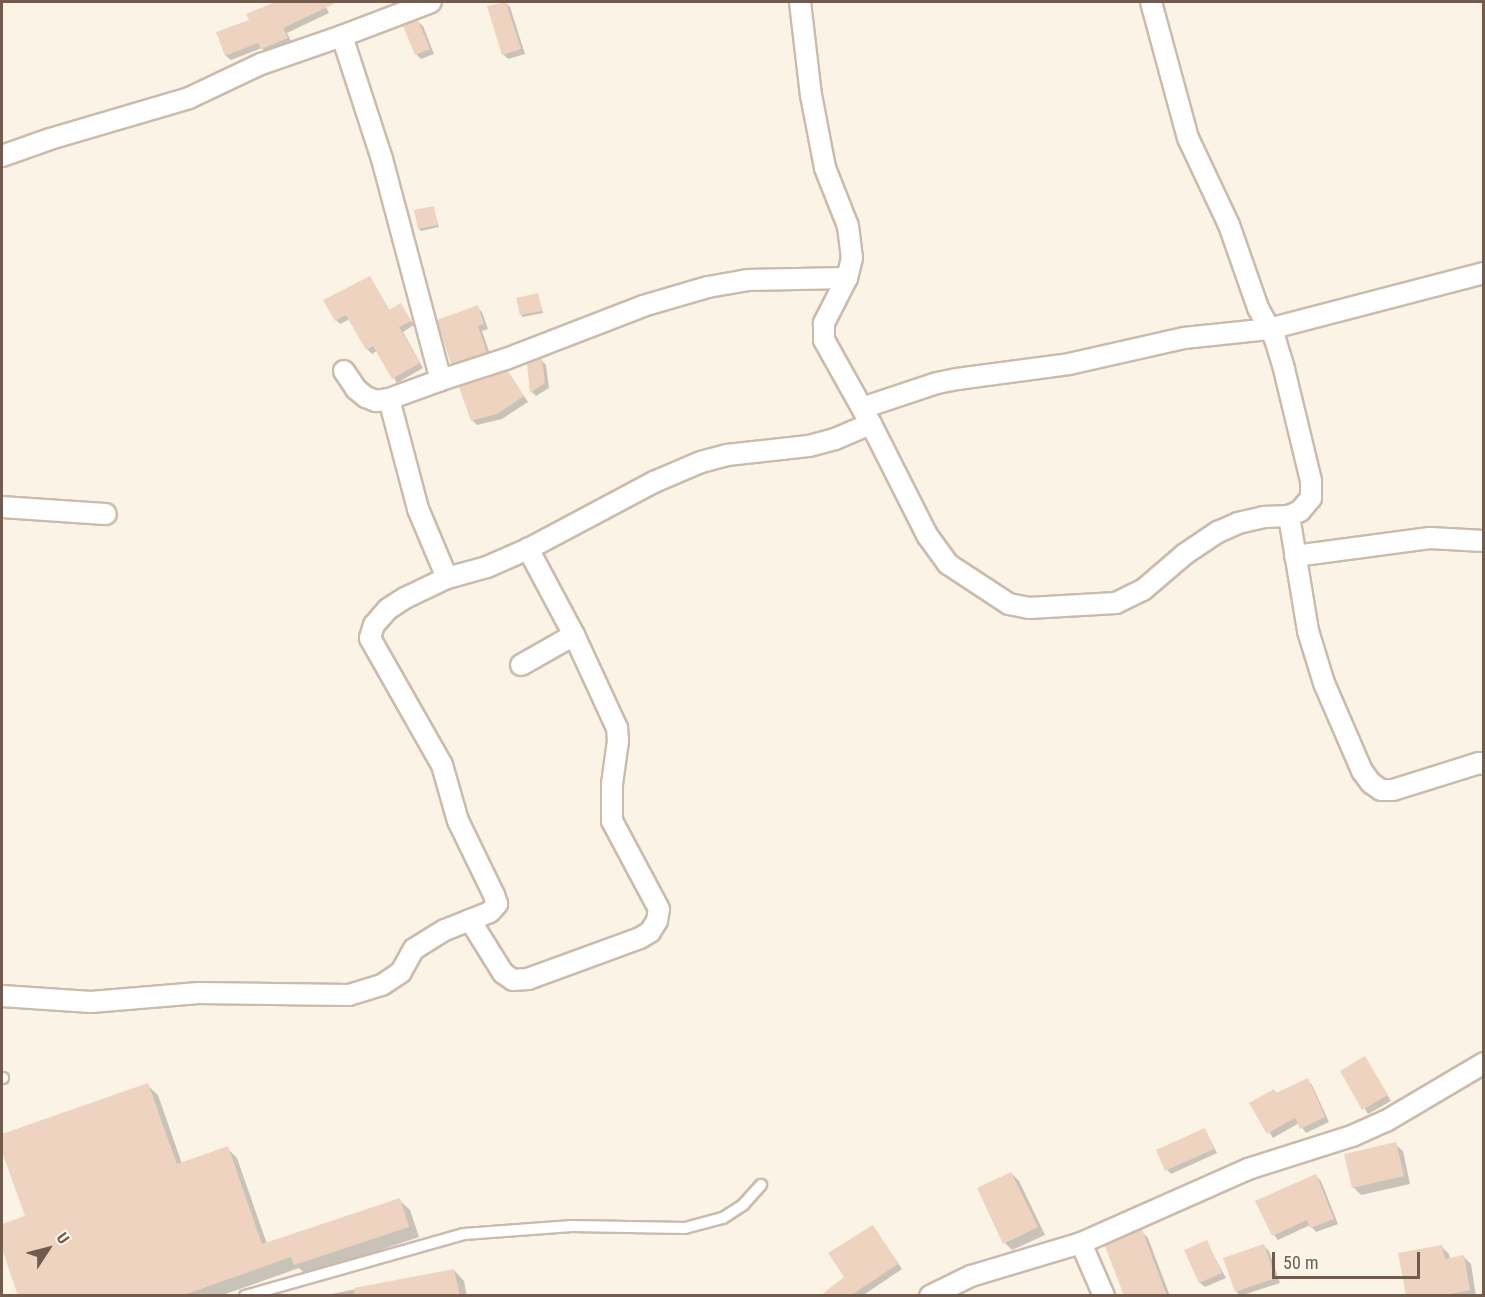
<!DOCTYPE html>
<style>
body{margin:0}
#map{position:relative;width:1485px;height:1297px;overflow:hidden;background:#fbf3e6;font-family:"Roboto Condensed",sans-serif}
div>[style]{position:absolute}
.shadow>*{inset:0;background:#0003}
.building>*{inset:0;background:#eed3c0}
.roads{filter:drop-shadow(2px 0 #ccbbad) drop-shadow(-2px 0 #ccbbad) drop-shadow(0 2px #ccbbad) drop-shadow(0 -2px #ccbbad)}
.lane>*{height:10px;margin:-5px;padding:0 5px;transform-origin:5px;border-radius:5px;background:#fff}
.street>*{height:20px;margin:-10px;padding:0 10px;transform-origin:10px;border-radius:10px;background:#fff}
span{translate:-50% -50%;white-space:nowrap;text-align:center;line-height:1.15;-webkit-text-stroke:5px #fef7ed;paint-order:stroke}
.frame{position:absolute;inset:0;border:3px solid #725b4d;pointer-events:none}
.north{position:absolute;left:18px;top:1219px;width:60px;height:60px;-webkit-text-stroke:4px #fef7ed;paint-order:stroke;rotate:54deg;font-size:16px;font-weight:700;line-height:24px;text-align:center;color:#725b4d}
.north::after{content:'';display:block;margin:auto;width:21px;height:27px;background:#725b4d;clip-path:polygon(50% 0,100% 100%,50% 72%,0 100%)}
.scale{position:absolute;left:1272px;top:1252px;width:148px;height:27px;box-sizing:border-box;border:3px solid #725b4d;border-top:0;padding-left:8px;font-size:18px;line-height:21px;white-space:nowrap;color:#725b4d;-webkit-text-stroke:4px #fef7ed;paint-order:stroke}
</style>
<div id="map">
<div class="shadow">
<div style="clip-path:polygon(278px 2px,330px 2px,324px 3px,329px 13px,287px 33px,292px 43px,267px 53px,262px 48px,231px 60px,226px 56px,218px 33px,250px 21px,248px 14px)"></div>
<div style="clip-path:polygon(505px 2px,510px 7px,525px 54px,508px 59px,503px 54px)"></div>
<div style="clip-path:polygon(418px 22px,423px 26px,434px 54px,421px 59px,416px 54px)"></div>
<div style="clip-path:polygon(433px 208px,439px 227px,421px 231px,419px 229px)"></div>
<div style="clip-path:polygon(370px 277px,390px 311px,401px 305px,414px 325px,403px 332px,423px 368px,397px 383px,377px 351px,372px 354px,367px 349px,350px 319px,340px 324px,336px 320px)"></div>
<div style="clip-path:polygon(538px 295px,543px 313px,523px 317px,521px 315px)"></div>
<div style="clip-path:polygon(477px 307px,482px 312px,488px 329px,482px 331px,491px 357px,457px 368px,452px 363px)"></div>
<div style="clip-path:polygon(541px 360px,546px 365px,549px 388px,536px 396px,532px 392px,529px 365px)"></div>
<div style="clip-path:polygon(512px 378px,528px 402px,502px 419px,477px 425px,472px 420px)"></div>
<div style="clip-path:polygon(1365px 1058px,1391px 1101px,1368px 1114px,1342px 1071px)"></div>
<div style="clip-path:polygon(1307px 1080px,1312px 1085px,1329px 1122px,1306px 1133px,1299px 1123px,1273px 1138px,1251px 1103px,1274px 1090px,1277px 1094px)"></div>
<div style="clip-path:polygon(147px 1085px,158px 1095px,182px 1164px,227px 1148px,237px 1158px,267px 1244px,399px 1200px,410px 1210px,419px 1237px,306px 1275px,299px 1268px,220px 1296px,19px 1296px,2px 1244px,2px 1226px,27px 1217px,2px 1147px,2px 1136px)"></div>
<div style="clip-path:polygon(1205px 1130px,1217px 1153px,1171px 1174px,1167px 1170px)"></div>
<div style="clip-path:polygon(1395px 1144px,1403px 1151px,1410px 1184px,1361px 1195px,1353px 1187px)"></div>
<div style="clip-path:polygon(1011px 1173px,1019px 1181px,1045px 1235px,1012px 1250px,1005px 1243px)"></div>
<div style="clip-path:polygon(1316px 1176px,1321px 1181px,1338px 1224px,1316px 1232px,1310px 1225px,1278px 1240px,1274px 1235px)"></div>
<div style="clip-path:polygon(1141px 1231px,1148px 1238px,1170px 1296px,1126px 1296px)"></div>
<div style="clip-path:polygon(877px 1232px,902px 1269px,862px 1296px,822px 1296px,846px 1278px)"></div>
<div style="clip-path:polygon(1206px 1242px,1226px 1278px,1205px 1287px,1200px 1283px)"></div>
<div style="clip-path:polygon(1264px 1246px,1269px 1251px,1280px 1283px,1240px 1296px,1236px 1291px)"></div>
<div style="clip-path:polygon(1442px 1247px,1449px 1254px,1450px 1260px,1464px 1257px,1471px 1264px,1476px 1296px,1407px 1296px)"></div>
<div style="clip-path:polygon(454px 1270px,464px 1281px,467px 1296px,321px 1296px)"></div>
</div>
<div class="building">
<div style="clip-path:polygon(275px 2px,338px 2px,283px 28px,288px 38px,261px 49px,258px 43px,225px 56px,216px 32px,249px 20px,246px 14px)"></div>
<div style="clip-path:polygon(506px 2px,521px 49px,502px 55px,487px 6px)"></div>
<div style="clip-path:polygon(418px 20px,430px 49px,415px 55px,403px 26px)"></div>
<div style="clip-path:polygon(434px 206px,438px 225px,418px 229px,414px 210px)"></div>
<div style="clip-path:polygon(370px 276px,389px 310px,401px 303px,411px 321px,399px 327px,420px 363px,392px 379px,373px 346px,366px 350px,346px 315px,335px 321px,323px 300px)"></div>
<div style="clip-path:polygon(538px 293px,542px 311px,520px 315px,516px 298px)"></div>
<div style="clip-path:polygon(478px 305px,484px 324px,478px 326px,487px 353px,451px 364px,437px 320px)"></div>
<div style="clip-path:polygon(542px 358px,545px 383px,530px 393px,527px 364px)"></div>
<div style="clip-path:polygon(508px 371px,524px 396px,497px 414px,471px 421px,459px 387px)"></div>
<div style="clip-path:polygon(1365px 1056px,1388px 1095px,1362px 1110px,1340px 1071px)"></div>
<div style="clip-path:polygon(1308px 1078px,1325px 1117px,1300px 1129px,1295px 1118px,1267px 1134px,1249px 1103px,1274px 1089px,1276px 1093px)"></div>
<div style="clip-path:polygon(148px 1083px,177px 1164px,228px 1146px,262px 1244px,400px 1198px,409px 1227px,294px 1265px,291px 1257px,181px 1296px,18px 1296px,2px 1249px,2px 1224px,25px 1216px,2px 1152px,2px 1134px)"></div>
<div style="clip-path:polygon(1205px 1128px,1214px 1149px,1165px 1171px,1156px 1150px)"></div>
<div style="clip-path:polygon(1396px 1142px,1404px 1176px,1352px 1188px,1344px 1154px)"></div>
<div style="clip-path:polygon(1011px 1172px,1038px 1227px,1003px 1244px,977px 1188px)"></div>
<div style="clip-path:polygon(1316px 1174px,1334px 1219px,1310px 1228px,1307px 1220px,1272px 1236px,1255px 1201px)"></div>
<div style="clip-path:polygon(873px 1225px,898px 1264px,850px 1296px,820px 1296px,844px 1277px,828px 1253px)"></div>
<div style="clip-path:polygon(1142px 1229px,1157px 1270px,1167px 1296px,1124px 1296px,1105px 1246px)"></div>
<div style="clip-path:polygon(1207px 1240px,1222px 1273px,1199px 1283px,1184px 1250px)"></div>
<div style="clip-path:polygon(1264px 1244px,1276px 1278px,1235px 1292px,1223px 1258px)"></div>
<div style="clip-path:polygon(1442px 1245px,1445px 1259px,1464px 1255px,1470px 1290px,1441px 1296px,1406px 1296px,1398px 1253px)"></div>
<div style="clip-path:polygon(454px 1269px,460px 1296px,355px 1296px,354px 1288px)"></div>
</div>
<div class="roads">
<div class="lane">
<div style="left:2px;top:1078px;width:1px"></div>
<div style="left:245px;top:1296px;width:228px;rotate:-15.8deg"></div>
<div style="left:464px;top:1234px;width:108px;rotate:-4.2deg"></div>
<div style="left:572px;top:1226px;width:113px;rotate:1deg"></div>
<div style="left:685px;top:1228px;width:39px;rotate:-15deg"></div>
<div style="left:723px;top:1218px;width:24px;rotate:-33deg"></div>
<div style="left:743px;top:1205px;width:27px;rotate:-48deg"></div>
</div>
<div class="street">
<div style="left:800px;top:2px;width:94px;rotate:83.3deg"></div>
<div style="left:811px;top:95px;width:74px;rotate:79.1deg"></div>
<div style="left:825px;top:168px;width:62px;rotate:68.4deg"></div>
<div style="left:848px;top:226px;width:32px;rotate:83deg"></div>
<div style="left:852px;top:258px;width:21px;rotate:104deg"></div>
<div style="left:847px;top:278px;width:51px;rotate:117.1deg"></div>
<div style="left:824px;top:323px;width:17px;rotate:90deg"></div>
<div style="left:824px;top:340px;width:96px;rotate:60.8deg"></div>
<div style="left:871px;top:424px;width:124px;rotate:63.2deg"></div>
<div style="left:927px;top:535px;width:36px;rotate:54deg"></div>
<div style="left:948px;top:564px;width:73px;rotate:33.3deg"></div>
<div style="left:1009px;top:604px;width:20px;rotate:11deg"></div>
<div style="left:1029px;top:608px;width:87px;rotate:-3.3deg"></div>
<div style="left:1116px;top:603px;width:30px;rotate:-26deg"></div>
<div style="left:1143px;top:590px;width:55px;rotate:-40.6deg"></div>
<div style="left:1185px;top:554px;width:40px;rotate:-34deg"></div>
<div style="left:1218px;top:532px;width:22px;rotate:-24deg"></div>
<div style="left:1238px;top:523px;width:26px;rotate:-13deg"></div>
<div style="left:1263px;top:517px;width:26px;rotate:-2deg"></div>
<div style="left:1151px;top:2px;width:141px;rotate:74.8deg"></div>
<div style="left:1188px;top:138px;width:96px;rotate:64.8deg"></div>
<div style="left:1229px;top:225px;width:88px;rotate:70.7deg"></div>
<div style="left:1258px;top:308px;width:35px;rotate:61deg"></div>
<div style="left:1275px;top:339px;width:31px;rotate:73deg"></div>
<div style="left:1284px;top:369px;width:115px;rotate:76.4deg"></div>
<div style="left:1311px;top:481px;width:17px;rotate:90deg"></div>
<div style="left:1311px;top:498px;width:17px;rotate:130deg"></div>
<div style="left:1300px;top:511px;width:12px;rotate:156deg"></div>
<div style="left:1289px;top:516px;width:117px;rotate:80.6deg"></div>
<div style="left:1308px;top:631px;width:54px;rotate:72.9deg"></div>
<div style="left:1324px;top:683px;width:96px;rotate:66.6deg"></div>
<div style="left:1362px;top:771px;width:15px;rotate:53deg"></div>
<div style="left:1371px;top:783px;width:12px;rotate:35deg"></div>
<div style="left:1381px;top:790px;width:12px"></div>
<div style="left:1393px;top:790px;width:90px;rotate:-17.4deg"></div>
<div style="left:1479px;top:763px;width:5px;rotate:11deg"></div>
<div style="left:342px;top:36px;width:129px;rotate:72deg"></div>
<div style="left:382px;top:159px;width:229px;rotate:75.1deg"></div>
<div style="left:441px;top:380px;width:68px;rotate:-17.9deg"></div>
<div style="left:506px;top:359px;width:147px;rotate:-21.1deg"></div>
<div style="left:643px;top:306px;width:68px;rotate:-16.3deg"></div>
<div style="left:708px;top:287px;width:40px;rotate:-10deg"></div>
<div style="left:747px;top:280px;width:100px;rotate:-1.1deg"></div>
<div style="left:2px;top:156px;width:51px;rotate:-19.5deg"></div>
<div style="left:50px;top:139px;width:145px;rotate:-16.4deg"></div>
<div style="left:189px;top:98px;width:80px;rotate:-25.3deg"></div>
<div style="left:261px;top:64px;width:86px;rotate:-19.1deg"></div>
<div style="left:342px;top:36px;width:95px;rotate:-20.9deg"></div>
<div style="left:344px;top:371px;width:22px;rotate:56deg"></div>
<div style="left:356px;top:389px;width:13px;rotate:39deg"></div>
<div style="left:366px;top:397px;width:11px;rotate:22deg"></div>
<div style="left:376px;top:401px;width:13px;rotate:-9deg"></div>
<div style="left:441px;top:380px;width:55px;rotate:159.9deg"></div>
<div style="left:389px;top:399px;width:114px;rotate:75.2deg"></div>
<div style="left:418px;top:509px;width:75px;rotate:67.2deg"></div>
<div style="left:862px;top:408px;width:79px;rotate:-18.4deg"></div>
<div style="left:937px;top:383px;width:20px;rotate:-11deg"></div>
<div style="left:957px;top:379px;width:113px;rotate:-7.6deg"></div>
<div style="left:1069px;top:364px;width:118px;rotate:-12.7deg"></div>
<div style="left:1184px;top:338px;width:85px;rotate:-6deg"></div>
<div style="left:1269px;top:329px;width:222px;rotate:-14.6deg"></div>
<div style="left:2px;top:507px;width:104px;rotate:3.9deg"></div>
<div style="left:1295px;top:556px;width:136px;rotate:-7.6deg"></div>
<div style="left:1430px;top:538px;width:54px;rotate:3.2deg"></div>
<div style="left:521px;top:665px;width:61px;rotate:-29.5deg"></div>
<div style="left:470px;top:920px;width:62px;rotate:58.1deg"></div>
<div style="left:503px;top:973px;width:12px;rotate:35deg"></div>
<div style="left:513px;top:980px;width:15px;rotate:-4deg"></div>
<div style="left:528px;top:979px;width:119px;rotate:-20.1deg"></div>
<div style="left:640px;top:938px;width:12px;rotate:-31deg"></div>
<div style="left:650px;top:932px;width:13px;rotate:-58deg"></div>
<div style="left:657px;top:921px;width:12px;rotate:-81deg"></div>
<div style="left:659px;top:909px;width:100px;rotate:-118.1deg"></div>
<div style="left:612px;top:821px;width:37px;rotate:-90deg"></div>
<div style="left:612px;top:784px;width:43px;rotate:-82.1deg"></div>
<div style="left:618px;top:741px;width:13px;rotate:-94deg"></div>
<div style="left:617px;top:728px;width:102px;rotate:-114.8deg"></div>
<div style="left:574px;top:635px;width:98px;rotate:-118.1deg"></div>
<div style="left:528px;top:549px;width:143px;rotate:-28deg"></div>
<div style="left:654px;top:482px;width:51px;rotate:-23.1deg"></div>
<div style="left:701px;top:462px;width:27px;rotate:-15deg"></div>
<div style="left:727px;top:455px;width:82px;rotate:-6.3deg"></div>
<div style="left:809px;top:446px;width:27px;rotate:-15deg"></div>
<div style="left:835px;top:439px;width:39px;rotate:-23deg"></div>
<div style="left:2px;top:996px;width:89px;rotate:3.9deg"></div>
<div style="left:91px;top:1002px;width:108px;rotate:-4.8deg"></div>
<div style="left:199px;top:993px;width:150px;rotate:0.8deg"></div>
<div style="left:349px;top:995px;width:34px;rotate:-17deg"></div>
<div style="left:382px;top:985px;width:23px;rotate:-34deg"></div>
<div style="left:401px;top:972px;width:26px;rotate:-61deg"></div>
<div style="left:414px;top:949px;width:36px;rotate:-32deg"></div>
<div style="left:445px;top:930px;width:48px;rotate:-21.8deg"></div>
<div style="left:490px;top:912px;width:11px;rotate:-49deg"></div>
<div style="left:497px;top:904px;width:9px;rotate:-108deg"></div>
<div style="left:494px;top:895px;width:82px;rotate:-115.9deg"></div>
<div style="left:458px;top:821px;width:58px;rotate:-105.9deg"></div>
<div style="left:442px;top:765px;width:146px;rotate:-119.6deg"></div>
<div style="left:370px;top:638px;width:14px;rotate:-73deg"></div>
<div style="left:374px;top:625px;width:21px;rotate:-49deg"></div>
<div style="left:388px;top:609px;width:20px;rotate:-33deg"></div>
<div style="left:405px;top:598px;width:47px;rotate:-25.5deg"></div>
<div style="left:447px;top:578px;width:41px;rotate:-15.4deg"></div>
<div style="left:487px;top:567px;width:45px;rotate:-23.7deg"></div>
<div style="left:1081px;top:1243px;width:58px;rotate:66.5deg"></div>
<div style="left:930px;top:1296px;width:46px;rotate:-26deg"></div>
<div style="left:971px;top:1276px;width:115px;rotate:-16.7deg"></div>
<div style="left:1081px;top:1243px;width:183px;rotate:-23.9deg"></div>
<div style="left:1248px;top:1169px;width:109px;rotate:-17.6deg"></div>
<div style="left:1352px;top:1136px;width:37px;rotate:-24deg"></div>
<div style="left:1386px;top:1121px;width:114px;rotate:-30.6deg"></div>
</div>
</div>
<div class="frame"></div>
<div class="north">U</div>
<div class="scale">50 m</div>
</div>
